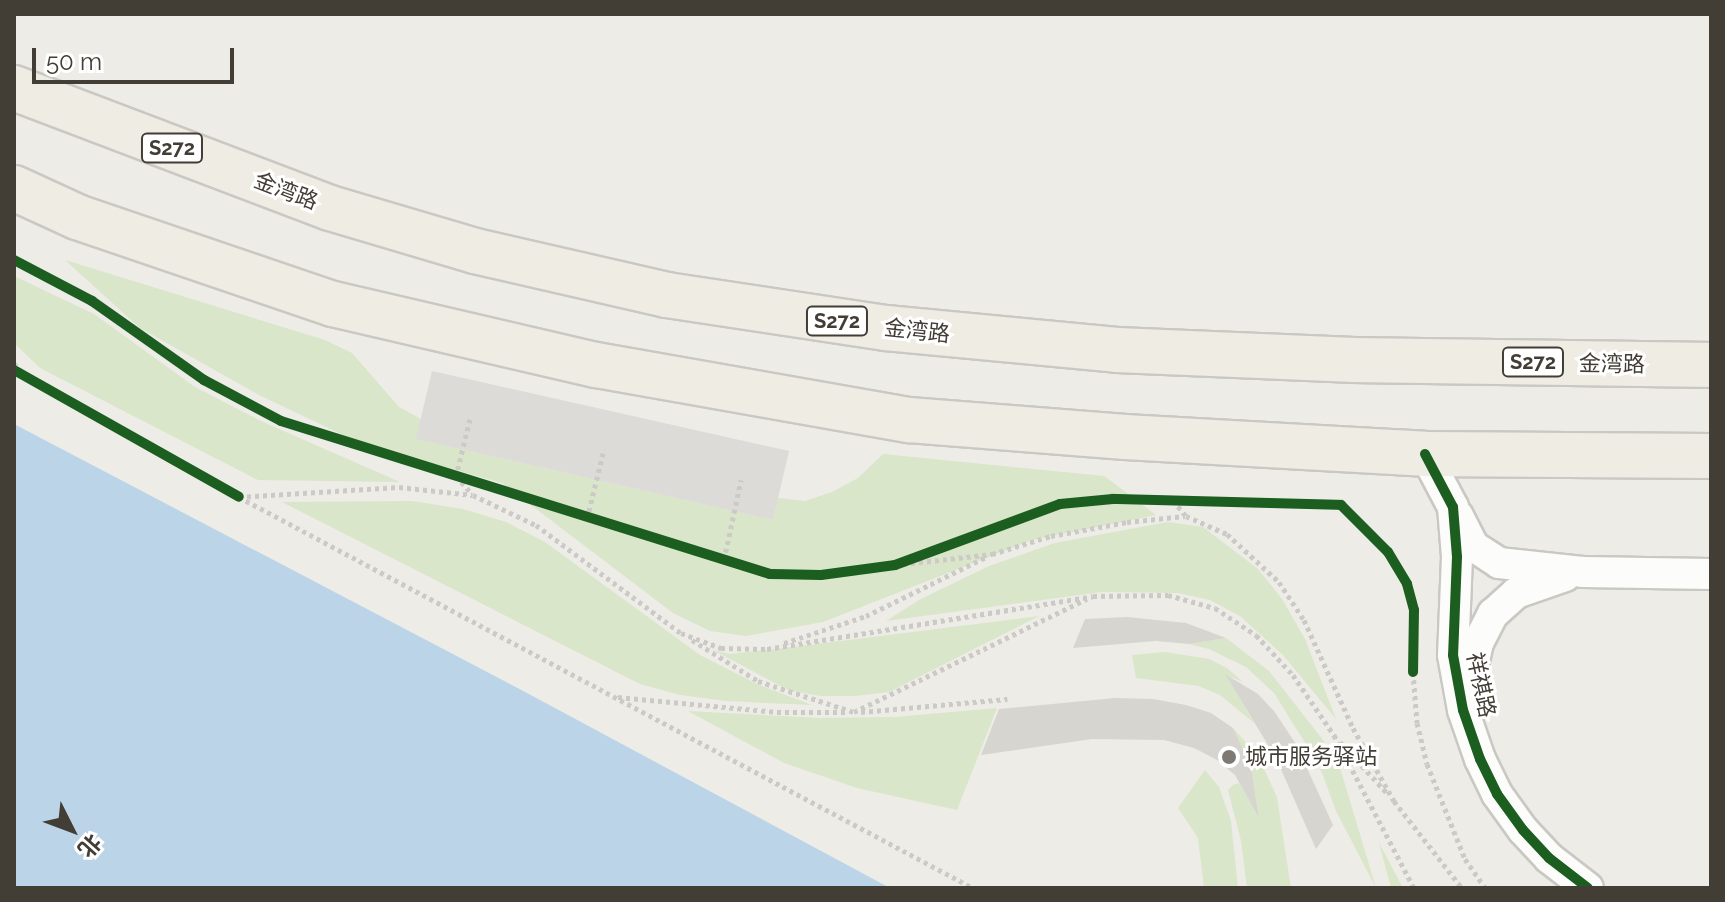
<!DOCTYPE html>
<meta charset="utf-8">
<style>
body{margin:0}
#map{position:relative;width:1725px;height:902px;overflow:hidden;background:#edece7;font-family:Raleway,"Noto Sans SC",sans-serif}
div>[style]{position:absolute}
.green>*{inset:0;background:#d9e6c9}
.parking>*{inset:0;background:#dcdbd7}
.water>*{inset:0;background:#bbd4e8}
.building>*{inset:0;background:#d7d5d0}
.path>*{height:5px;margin-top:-2.5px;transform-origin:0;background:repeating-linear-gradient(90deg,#cccac6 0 4px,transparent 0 8px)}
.roads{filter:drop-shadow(2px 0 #cac8c3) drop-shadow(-2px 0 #cac8c3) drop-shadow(0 2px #cac8c3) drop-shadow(0 -2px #cac8c3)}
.street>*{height:30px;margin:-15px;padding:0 15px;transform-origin:15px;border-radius:15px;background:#fcfcfb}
.primary>*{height:44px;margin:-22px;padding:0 22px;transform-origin:22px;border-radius:22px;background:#efece3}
.cycleway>*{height:10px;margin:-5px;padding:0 5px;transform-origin:5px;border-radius:5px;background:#1b5e20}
.dots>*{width:22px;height:22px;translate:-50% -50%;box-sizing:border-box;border:4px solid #fff;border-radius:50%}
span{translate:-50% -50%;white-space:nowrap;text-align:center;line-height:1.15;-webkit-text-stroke:6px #fff;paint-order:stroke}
.shield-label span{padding:2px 6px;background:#fff;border:2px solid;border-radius:6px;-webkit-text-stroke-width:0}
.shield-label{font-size:20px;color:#423d35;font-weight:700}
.street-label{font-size:22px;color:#423d35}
.poi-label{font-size:22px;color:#423d35}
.left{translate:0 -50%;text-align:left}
.frame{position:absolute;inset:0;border:16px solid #423d35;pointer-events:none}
.north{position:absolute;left:32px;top:790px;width:80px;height:80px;-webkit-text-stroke:6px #fff;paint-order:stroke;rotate:132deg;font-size:22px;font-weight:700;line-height:32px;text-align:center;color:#423d35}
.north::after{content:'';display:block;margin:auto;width:28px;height:36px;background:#423d35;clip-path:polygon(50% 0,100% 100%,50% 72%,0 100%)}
.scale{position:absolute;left:32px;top:48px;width:202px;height:36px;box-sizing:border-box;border:4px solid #423d35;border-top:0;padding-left:10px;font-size:24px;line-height:28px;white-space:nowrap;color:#423d35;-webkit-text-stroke:6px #fff;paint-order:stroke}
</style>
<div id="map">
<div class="green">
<div style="clip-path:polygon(65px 260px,325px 340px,352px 353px,399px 407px,421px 419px,417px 439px,773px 520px,778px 498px,805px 501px,832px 492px,858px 478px,883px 454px,1104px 476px,1156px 515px,1032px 540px,823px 622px,746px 636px,710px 631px,673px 613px,502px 483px,362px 444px,259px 395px,140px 328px)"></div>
<div style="clip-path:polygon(14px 276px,94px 314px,195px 387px,263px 422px,400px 482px,258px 480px,40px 368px,14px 343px)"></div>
<div style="clip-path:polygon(412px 501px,463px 509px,506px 522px,545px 542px,700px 655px,757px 684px,812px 705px,726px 701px,680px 695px,640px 684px,282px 502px)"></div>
<div style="clip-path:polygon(1168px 522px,1203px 527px,1258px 569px,1282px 599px,1305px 639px,1336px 719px,1283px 655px,1240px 616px,1210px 600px,1178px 593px,1102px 592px,886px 621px,919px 600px,989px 566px,1055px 543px)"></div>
<div style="clip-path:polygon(1039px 616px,889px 692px,854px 696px,820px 696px,788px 690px,713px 650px,730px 654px,785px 648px)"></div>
<div style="clip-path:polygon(1226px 638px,1269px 671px,1323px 740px,1341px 771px,1376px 888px,1336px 811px,1319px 765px,1274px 693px,1246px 667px,1209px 649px,1189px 644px)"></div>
<div style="clip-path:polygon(1165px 652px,1209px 659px,1227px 668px,1243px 682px,1226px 675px,1254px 723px,1220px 695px,1199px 686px,1136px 678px,1132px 655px)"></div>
<div style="clip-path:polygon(997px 708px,957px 810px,857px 788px,784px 763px,688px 711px,820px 718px,895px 717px)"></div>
<div style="clip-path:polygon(1233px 728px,1258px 756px,1277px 797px,1291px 888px,1247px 888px,1241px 841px,1228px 790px,1233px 785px,1239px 783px,1259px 817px,1251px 768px)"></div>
<div style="clip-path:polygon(1205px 770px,1219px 787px,1231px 821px,1238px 888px,1204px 888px,1198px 838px,1178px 808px)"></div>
<div style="clip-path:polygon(1379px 843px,1403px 888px,1391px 888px)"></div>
</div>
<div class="parking">
<div style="clip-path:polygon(432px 371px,789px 451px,773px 520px,416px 439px)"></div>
</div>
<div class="water">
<div style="clip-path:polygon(14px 424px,527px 693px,890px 888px,14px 888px)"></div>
</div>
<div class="building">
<div style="clip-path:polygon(1127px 617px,1186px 623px,1226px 638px,1189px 644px,1156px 641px,1073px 648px,1085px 619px)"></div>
<div style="clip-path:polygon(1225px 674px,1258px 694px,1274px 711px,1296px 744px,1333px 825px,1316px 849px,1276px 758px)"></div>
<div style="clip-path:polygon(1115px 698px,1153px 699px,1186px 705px,1211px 713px,1233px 728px,1251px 767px,1259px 818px,1235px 775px,1217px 760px,1194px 748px,1164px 740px,1092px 739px,981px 755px,999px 709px)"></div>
</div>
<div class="path">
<div style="left:14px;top:363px;width:17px;rotate:50deg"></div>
<div style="left:470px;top:419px;width:59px;rotate:103.8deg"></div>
<div style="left:456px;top:476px;width:24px;rotate:48deg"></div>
<div style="left:239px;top:497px;width:160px;rotate:-3.6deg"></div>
<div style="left:399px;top:487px;width:74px;rotate:6.2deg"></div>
<div style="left:473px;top:495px;width:70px;rotate:25.5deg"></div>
<div style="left:536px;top:525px;width:181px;rotate:36.7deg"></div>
<div style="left:681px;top:633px;width:43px;rotate:20.6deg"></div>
<div style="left:721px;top:648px;width:46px;rotate:1.2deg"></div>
<div style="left:767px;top:649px;width:330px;rotate:-9.2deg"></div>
<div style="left:1093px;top:596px;width:75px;rotate:-0.8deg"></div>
<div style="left:1168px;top:595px;width:49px;rotate:15.5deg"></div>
<div style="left:1215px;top:608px;width:49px;rotate:33.4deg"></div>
<div style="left:1256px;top:635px;width:54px;rotate:47.2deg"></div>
<div style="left:1293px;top:675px;width:73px;rotate:55.7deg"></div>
<div style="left:1334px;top:735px;width:173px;rotate:62.4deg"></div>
<div style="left:239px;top:497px;width:832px;rotate:28.04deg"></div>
<div style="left:1173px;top:500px;width:21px;rotate:51deg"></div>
<div style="left:1186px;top:516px;width:45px;rotate:23.7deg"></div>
<div style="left:1227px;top:534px;width:71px;rotate:42.7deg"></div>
<div style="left:1279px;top:582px;width:45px;rotate:56.7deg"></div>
<div style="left:1304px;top:620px;width:119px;rotate:65.6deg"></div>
<div style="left:1353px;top:728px;width:84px;rotate:60.7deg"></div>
<div style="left:587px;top:519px;width:72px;rotate:-76.3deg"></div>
<div style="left:724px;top:560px;width:82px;rotate:-78deg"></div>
<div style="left:895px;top:565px;width:98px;rotate:-6.5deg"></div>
<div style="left:992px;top:554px;width:62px;rotate:-17deg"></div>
<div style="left:1051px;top:536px;width:77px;rotate:-10.4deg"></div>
<div style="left:1127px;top:522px;width:58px;rotate:-5.9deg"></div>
<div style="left:692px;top:640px;width:78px;rotate:31.8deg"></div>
<div style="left:758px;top:681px;width:101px;rotate:17.9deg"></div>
<div style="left:854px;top:712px;width:259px;rotate:-25.9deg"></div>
<div style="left:784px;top:643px;width:86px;rotate:-18.2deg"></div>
<div style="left:866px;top:616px;width:136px;rotate:-26.2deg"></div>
<div style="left:1413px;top:672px;width:51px;rotate:85.5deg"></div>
<div style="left:1417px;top:723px;width:42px;rotate:76.3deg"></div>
<div style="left:1427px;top:764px;width:102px;rotate:68.2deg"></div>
<div style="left:1465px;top:859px;width:35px;rotate:55deg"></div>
<div style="left:618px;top:697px;width:160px;rotate:5.4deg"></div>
<div style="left:777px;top:712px;width:70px"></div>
<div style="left:861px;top:712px;width:147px;rotate:-5.1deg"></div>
<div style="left:1340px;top:742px;width:69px;rotate:47.3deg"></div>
<div style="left:1394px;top:801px;width:110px;rotate:52deg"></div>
</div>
<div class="roads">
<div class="street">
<div style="left:1425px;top:454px;width:60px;rotate:62.2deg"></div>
<div style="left:1453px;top:507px;width:50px;rotate:85.4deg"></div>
<div style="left:1457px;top:557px;width:98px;rotate:92.3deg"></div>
<div style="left:1453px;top:655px;width:56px;rotate:79.7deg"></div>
<div style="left:1463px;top:710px;width:52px;rotate:70.9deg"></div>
<div style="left:1480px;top:759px;width:39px;rotate:64deg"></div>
<div style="left:1497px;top:794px;width:44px;rotate:54.2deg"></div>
<div style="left:1523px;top:830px;width:38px;rotate:47deg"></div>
<div style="left:1549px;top:858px;width:49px;rotate:37.6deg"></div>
<div style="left:1458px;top:516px;width:34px;rotate:63deg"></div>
<div style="left:1473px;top:546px;width:31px;rotate:33deg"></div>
<div style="left:1499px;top:563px;width:84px;rotate:6.1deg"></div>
<div style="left:1583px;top:572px;width:128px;rotate:0.9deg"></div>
<div style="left:1466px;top:697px;width:55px;rotate:-77.5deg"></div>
<div style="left:1478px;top:643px;width:33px;rotate:-63deg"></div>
<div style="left:1493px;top:614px;width:31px;rotate:-42deg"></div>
<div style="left:1516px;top:593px;width:52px;rotate:-19.1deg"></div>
</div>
<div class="primary">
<div style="left:14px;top:88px;width:338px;rotate:20.8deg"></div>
<div style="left:330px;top:208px;width:151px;rotate:16.5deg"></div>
<div style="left:475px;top:251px;width:197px;rotate:12.9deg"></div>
<div style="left:667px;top:295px;width:221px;rotate:8.6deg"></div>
<div style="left:886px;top:328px;width:232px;rotate:5.4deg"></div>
<div style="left:1117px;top:350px;width:238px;rotate:2.4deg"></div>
<div style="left:1355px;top:360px;width:356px;rotate:0.8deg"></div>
<div style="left:14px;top:188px;width:69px;rotate:24.7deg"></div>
<div style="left:77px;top:217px;width:270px;rotate:18.8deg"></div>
<div style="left:333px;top:304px;width:270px;rotate:13.1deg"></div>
<div style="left:596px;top:365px;width:318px;rotate:10deg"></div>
<div style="left:909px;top:420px;width:217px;rotate:4.5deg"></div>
<div style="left:1125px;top:437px;width:300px;rotate:3.2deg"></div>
<div style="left:1425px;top:454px;width:286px;rotate:0.4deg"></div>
</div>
</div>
<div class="cycleway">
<div style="left:14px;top:260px;width:88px;rotate:27.7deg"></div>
<div style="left:92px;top:301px;width:137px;rotate:35.2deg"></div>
<div style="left:204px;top:380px;width:87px;rotate:28deg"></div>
<div style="left:281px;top:421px;width:512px;rotate:17.37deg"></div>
<div style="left:770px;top:574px;width:51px;rotate:1.1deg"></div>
<div style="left:821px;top:575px;width:75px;rotate:-7.7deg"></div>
<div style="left:895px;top:565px;width:176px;rotate:-20.3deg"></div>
<div style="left:1060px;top:504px;width:53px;rotate:-5.4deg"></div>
<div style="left:1113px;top:499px;width:228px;rotate:1.5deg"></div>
<div style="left:1341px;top:505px;width:66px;rotate:45deg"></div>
<div style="left:1388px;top:552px;width:37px;rotate:59deg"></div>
<div style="left:1407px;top:584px;width:27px;rotate:75deg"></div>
<div style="left:1414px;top:610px;width:62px;rotate:90.9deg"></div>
<div style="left:14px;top:370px;width:258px;rotate:29.4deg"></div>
<div style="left:1425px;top:454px;width:60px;rotate:62.2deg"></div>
<div style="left:1453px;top:507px;width:50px;rotate:85.4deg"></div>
<div style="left:1457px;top:557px;width:98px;rotate:92.3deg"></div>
<div style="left:1453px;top:655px;width:56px;rotate:79.7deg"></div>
<div style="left:1463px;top:710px;width:52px;rotate:70.9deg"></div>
<div style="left:1480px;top:759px;width:39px;rotate:64deg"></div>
<div style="left:1497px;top:794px;width:44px;rotate:54.2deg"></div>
<div style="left:1523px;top:830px;width:38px;rotate:47deg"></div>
<div style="left:1549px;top:858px;width:49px;rotate:37.6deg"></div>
</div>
<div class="dots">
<div style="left:1229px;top:757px;background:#7e7a73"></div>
</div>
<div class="shield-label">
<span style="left:172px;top:148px">S272</span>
<span style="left:837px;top:321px">S272</span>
<span style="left:1533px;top:362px">S272</span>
</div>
<div class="street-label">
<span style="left:286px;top:191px;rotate:21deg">金湾路</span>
<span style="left:917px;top:331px;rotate:6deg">金湾路</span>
<span style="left:1612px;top:364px;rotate:1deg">金湾路</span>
<span style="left:1481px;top:685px;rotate:78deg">祥祺路</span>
</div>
<div class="poi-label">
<span class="left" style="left:1245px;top:757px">城市服务驿站</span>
</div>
<div class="frame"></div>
<div class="north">北</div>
<div class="scale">50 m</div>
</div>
